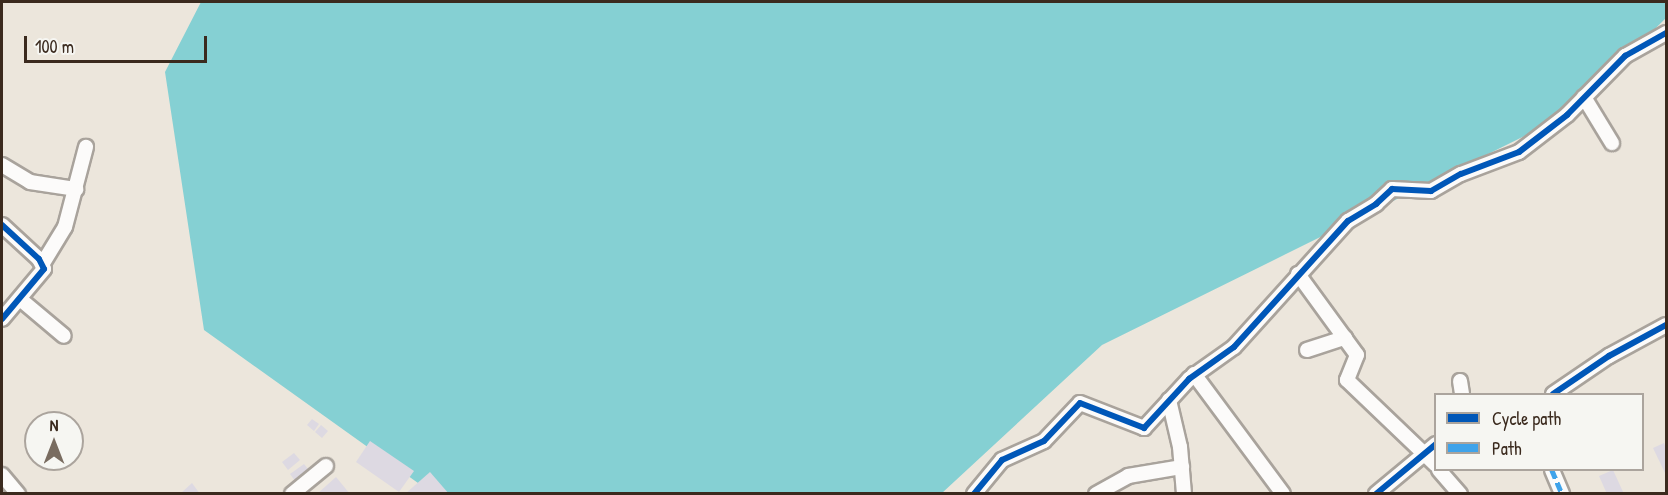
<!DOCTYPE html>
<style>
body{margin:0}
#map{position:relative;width:1668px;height:495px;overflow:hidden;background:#ece6dc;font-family:"Patrick Hand",sans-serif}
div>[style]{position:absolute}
.water>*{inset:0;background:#85d0d3}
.building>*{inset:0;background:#ddd9e2}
.roads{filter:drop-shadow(2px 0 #a9a39c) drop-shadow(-2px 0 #a9a39c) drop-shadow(0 2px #a9a39c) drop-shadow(0 -2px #a9a39c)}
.minor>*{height:14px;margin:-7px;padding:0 7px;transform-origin:7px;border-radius:7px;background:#fcfbfa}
.quiet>*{height:4.5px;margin-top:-2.25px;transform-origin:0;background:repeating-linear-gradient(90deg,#3fa3ea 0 9px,transparent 0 13.5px)}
.cycleway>*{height:6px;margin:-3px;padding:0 3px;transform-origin:3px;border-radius:3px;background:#0057b8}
span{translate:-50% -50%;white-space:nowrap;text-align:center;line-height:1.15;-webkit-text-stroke:4.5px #f6f6f2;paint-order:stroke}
.frame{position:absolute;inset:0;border:3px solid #3b2a1e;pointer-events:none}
.legend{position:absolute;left:1434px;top:393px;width:210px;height:78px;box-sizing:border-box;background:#f6f6f2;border:2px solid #aba49d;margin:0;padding:8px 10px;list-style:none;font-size:18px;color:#3b2a1e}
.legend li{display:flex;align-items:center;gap:12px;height:30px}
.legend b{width:30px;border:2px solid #aba49d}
.north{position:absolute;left:24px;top:411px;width:60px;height:60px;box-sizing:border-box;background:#f6f6f2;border:2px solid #aba49d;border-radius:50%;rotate:0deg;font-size:16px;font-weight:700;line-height:24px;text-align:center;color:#3b2a1e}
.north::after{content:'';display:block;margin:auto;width:21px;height:27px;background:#796c60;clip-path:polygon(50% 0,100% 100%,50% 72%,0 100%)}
.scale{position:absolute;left:24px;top:36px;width:183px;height:27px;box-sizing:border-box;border:3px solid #3b2a1e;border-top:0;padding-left:8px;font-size:18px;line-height:21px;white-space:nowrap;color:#3b2a1e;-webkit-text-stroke:4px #f6f6f2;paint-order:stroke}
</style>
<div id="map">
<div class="water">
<div style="clip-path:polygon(201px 2px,1666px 2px,1666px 18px,1567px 115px,1102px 345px,942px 493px,432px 493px,204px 330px,165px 72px)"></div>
</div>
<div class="building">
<div style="clip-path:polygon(312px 419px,319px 424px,314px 431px,307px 425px)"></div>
<div style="clip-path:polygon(321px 425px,328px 431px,322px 438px,315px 432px)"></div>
<div style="clip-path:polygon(370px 441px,414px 471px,399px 492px,356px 462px)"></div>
<div style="clip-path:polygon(1664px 443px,1666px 448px,1666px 475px,1653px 448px)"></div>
<div style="clip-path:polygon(294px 453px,300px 460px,288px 470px,282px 462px)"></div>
<div style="clip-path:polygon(304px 464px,312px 474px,298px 485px,290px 474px)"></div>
<div style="clip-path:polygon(1613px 470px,1624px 494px,1607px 494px,1599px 476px)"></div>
<div style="clip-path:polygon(430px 472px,449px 494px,405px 494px)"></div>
<div style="clip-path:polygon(336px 477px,350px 494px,317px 494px)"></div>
<div style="clip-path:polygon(192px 483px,200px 494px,180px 494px)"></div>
</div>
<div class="roads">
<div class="minor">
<div style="left:1584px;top:97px;width:54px;rotate:58.7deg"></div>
<div style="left:2px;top:165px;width:33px;rotate:31deg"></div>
<div style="left:30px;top:182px;width:47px;rotate:8.7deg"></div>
<div style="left:2px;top:225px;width:50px;rotate:42.6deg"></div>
<div style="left:39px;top:259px;width:11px;rotate:63deg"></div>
<div style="left:44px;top:269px;width:65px;rotate:130deg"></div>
<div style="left:43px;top:263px;width:42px;rotate:-58.6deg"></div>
<div style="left:65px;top:227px;width:83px;rotate:-75.3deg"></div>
<div style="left:1298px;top:274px;width:100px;rotate:53.9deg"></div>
<div style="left:1357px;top:355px;width:27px;rotate:112deg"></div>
<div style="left:1347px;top:380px;width:123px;rotate:43.7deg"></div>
<div style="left:20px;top:299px;width:57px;rotate:40.1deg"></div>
<div style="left:1307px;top:350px;width:40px;rotate:-18deg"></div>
<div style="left:1194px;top:374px;width:149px;rotate:53.4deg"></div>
<div style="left:1460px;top:381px;width:13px;rotate:81deg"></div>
<div style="left:1553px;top:394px;width:68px;rotate:-34.2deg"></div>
<div style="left:1609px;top:356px;width:65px;rotate:-28.5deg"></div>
<div style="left:1169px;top:400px;width:48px;rotate:76.8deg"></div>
<div style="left:1180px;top:447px;width:47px;rotate:85.1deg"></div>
<div style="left:1439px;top:470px;width:32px;rotate:49deg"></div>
<div style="left:1552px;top:470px;width:26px;rotate:67deg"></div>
<div style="left:2px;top:475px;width:25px;rotate:50deg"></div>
<div style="left:292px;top:494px;width:44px;rotate:-39.5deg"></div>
<div style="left:974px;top:494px;width:44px;rotate:-50.5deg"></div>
<div style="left:1002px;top:460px;width:46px;rotate:-24.3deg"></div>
<div style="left:1044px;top:441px;width:52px;rotate:-46.5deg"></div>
<div style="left:1080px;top:403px;width:69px;rotate:21.3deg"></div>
<div style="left:1144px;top:428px;width:67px;rotate:-47.4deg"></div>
<div style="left:1189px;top:379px;width:55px;rotate:-35.4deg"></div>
<div style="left:1234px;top:347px;width:170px;rotate:-47.9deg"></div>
<div style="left:1348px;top:221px;width:33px;rotate:-31deg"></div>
<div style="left:1376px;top:204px;width:22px;rotate:-43deg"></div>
<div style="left:1392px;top:189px;width:39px;rotate:3deg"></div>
<div style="left:1431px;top:191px;width:34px;rotate:-30deg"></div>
<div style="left:1461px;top:174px;width:62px;rotate:-20.8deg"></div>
<div style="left:1519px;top:152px;width:61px;rotate:-37.6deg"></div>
<div style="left:1567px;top:115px;width:83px;rotate:-45.5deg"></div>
<div style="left:1625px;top:56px;width:47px;rotate:-29.3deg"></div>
<div style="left:1096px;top:494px;width:37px;rotate:-29deg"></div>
<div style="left:1128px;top:476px;width:55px;rotate:-9.5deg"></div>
<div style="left:1376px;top:494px;width:78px;rotate:-39.8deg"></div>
</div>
</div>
<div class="quiet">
<div style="left:1552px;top:470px;width:26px;rotate:67deg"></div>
</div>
<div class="cycleway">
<div style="left:2px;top:225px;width:50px;rotate:42.6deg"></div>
<div style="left:39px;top:259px;width:11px;rotate:63deg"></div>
<div style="left:44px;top:269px;width:65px;rotate:130deg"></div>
<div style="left:1553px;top:394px;width:68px;rotate:-34.2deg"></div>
<div style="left:1609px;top:356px;width:65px;rotate:-28.5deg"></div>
<div style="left:974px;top:494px;width:44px;rotate:-50.5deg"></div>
<div style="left:1002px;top:460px;width:46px;rotate:-24.3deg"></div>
<div style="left:1044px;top:441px;width:52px;rotate:-46.5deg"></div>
<div style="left:1080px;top:403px;width:69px;rotate:21.3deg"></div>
<div style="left:1144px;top:428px;width:67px;rotate:-47.4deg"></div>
<div style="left:1189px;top:379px;width:55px;rotate:-35.4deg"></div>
<div style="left:1234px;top:347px;width:170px;rotate:-47.9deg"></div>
<div style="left:1348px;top:221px;width:33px;rotate:-31deg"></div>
<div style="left:1376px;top:204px;width:22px;rotate:-43deg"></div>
<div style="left:1392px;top:189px;width:39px;rotate:3deg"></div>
<div style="left:1431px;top:191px;width:34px;rotate:-30deg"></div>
<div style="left:1461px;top:174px;width:62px;rotate:-20.8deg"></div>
<div style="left:1519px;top:152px;width:61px;rotate:-37.6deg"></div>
<div style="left:1567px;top:115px;width:83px;rotate:-45.5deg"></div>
<div style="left:1625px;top:56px;width:47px;rotate:-29.3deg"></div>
<div style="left:1376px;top:494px;width:78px;rotate:-39.8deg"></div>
</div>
<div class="frame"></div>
<ul class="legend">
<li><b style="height:8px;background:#0057b8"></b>Cycle path</li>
<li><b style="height:8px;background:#3fa3ea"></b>Path</li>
</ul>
<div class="north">N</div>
<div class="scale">100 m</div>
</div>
